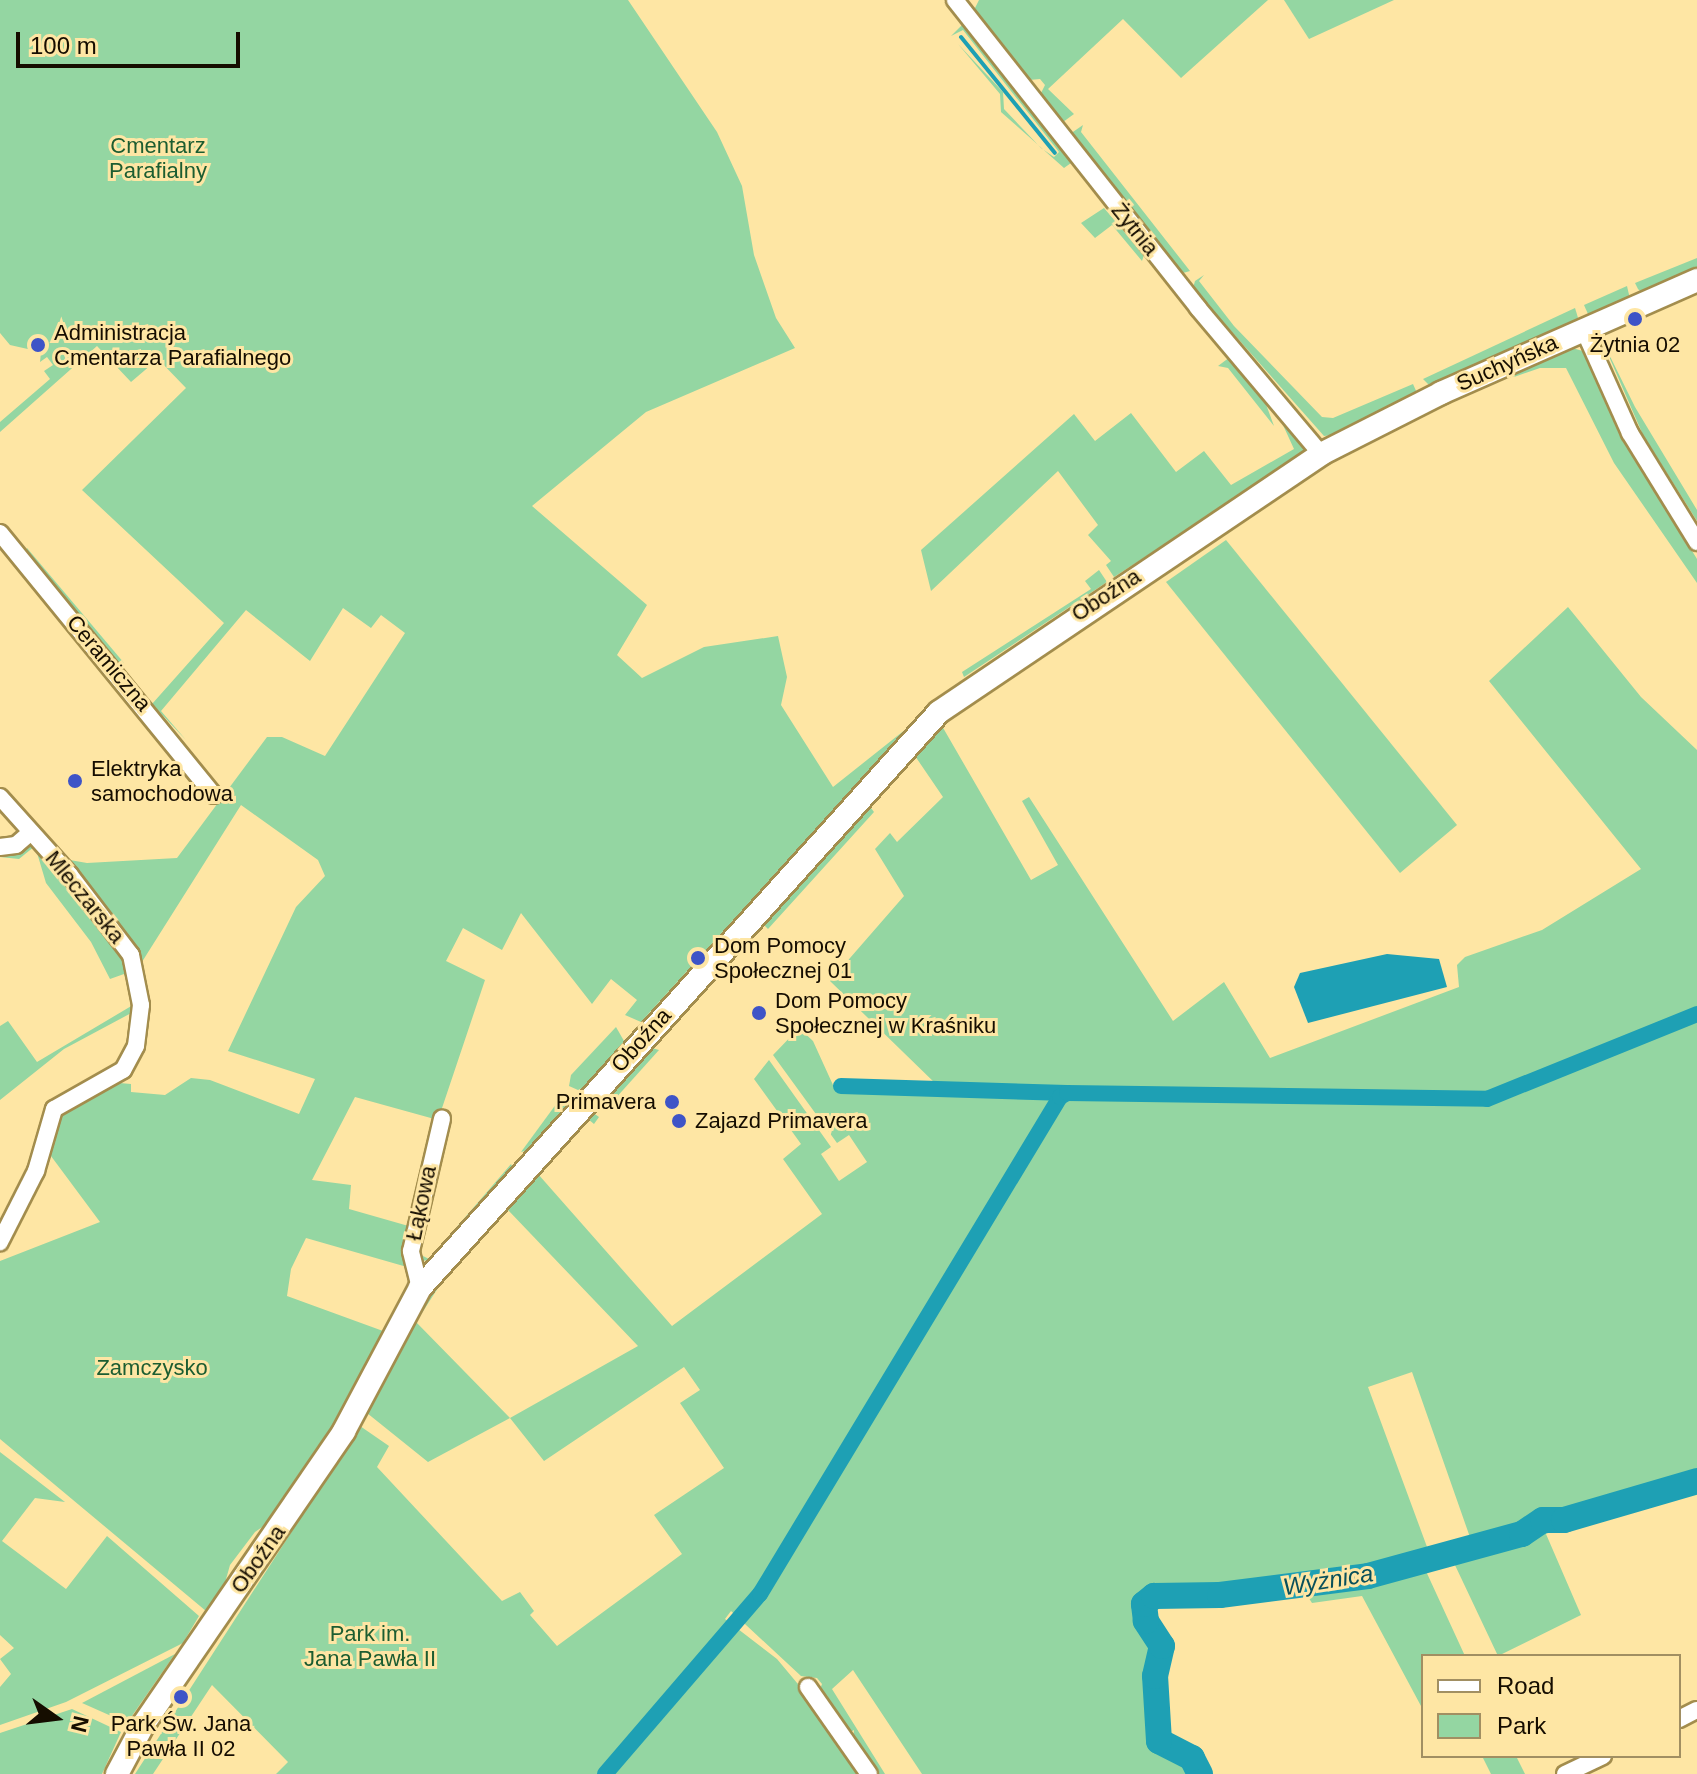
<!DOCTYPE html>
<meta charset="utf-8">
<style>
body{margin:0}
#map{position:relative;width:1697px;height:1774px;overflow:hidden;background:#fee6a4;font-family:Helvetica,sans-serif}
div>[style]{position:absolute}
.green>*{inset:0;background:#94d6a2}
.water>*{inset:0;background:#1ea0b4}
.stream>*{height:4px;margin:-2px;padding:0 2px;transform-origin:2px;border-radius:2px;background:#1ea0b4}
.canal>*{height:16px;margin:-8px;padding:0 8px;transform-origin:8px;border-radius:8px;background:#1ea0b4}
.river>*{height:26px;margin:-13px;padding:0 13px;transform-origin:13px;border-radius:13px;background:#1ea0b4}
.roads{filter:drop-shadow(2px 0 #a38d4d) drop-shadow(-2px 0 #a38d4d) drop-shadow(0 2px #a38d4d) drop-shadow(0 -2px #a38d4d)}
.street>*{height:16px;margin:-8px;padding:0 8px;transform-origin:8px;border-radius:8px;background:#fff}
.secondary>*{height:22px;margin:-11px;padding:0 11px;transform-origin:11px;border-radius:11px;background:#fff}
.dots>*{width:22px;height:22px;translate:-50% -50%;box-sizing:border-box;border:4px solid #fee6a4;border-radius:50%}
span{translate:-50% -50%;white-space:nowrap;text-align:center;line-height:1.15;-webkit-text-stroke:6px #fee6a4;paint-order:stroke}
.park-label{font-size:22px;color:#1c5d31}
.street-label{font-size:22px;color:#150d00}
.poi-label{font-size:22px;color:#150d00}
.left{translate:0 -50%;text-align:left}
.right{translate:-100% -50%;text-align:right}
.water-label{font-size:24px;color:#09505b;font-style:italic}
.legend{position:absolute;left:1421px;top:1654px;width:260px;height:104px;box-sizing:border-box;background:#fee6a4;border:2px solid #a18f62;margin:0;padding:10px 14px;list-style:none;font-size:24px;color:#150d00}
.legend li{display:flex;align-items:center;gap:16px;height:40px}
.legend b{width:40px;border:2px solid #a18f62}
.north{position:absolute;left:16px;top:1678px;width:80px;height:80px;-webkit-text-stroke:6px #fee6a4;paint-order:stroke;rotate:104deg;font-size:22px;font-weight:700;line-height:32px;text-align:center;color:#150d00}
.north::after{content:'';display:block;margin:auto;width:28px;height:36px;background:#150d00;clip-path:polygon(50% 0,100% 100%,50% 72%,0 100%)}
.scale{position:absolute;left:16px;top:32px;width:224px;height:36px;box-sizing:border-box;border:4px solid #150d00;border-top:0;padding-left:10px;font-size:24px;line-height:28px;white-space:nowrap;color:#150d00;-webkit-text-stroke:6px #fee6a4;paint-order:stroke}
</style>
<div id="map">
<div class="green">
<div style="clip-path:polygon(0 0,628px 0,717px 132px,742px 186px,754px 255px,776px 318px,795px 348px,646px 412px,532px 506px,647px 605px,617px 655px,642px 678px,704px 647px,778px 636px,787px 677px,781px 705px,833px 787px,906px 729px,641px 1022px,625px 1015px,637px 1000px,611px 979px,592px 1004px,521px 913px,502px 950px,463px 928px,446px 961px,485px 980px,438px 1120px,355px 1097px,312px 1180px,351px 1185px,349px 1209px,412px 1227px,407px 1267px,306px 1238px,291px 1269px,287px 1296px,383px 1331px,328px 1437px,268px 1523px,255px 1532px,230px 1565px,223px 1590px,206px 1611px,0 1439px,0 1261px,100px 1222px,48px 1152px,55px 1116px,108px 1082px,131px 1084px,131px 1092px,165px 1095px,191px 1078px,210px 1080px,299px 1114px,315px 1079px,228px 1051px,296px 907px,325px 876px,318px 860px,241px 805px,140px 965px,64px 859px,87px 863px,177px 858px,267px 737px,282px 737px,325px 756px,405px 633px,381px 615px,371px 628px,343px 608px,310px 661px,246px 610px,161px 711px,186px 740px,152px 704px,224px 623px,82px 490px,186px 388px,158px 359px,131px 382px,97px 346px,0 432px,0 422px,50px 379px,44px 371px,53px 365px,47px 357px,40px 362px,41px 352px,10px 345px,0 333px)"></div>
<div style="clip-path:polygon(979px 0,1268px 0,1181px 78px,1123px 19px,1048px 89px,1074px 114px,1063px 122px,1040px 95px,1045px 85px,1040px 79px,1029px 80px,974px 10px)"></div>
<div style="clip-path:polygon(1284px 0,1394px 0,1309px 39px)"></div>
<div style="clip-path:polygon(962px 25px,1071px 163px,1064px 168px,1001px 112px,1000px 94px,958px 44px,1003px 92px,1004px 109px,1041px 148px,1054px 157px,1059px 152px,963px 30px,951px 36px)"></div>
<div style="clip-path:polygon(1083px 125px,1081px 132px,1190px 271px,1183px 273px,1070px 134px)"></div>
<div style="clip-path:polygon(1104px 208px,1144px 255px,1142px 261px,1112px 225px,1095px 238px,1081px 223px)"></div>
<div style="clip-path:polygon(1697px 258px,1697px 270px,1642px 293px,1638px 289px,1635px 283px)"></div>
<div style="clip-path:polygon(1204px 275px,1199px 281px,1234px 326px,1322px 417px,1333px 418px,1413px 384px,1417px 393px,1342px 434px,1324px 436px,1193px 288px,1195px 281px)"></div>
<div style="clip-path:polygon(1627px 286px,1630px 299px,1588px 314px,1584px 305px)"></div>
<div style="clip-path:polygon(1575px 308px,1579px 321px,1431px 387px,1423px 379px)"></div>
<div style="clip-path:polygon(1601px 338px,1635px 407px,1697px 510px,1697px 521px,1643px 435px)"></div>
<div style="clip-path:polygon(1569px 347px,1586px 352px,1623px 438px,1697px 559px,1697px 583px,1614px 463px,1566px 368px,1540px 368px,1514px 377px,1512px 373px)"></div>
<div style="clip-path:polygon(1230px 357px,1264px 399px,1274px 426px,1228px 368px,1218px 366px)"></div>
<div style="clip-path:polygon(1277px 412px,1304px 446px,1302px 456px,1114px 577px,1106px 565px,1111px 561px,1088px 535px,1098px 525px,1058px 471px,931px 591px,921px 550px,1074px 414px,1095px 441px,1131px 413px,1176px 472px,1204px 451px,1231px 485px,1294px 449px)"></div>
<div style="clip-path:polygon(1226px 540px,1457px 825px,1400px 873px,1166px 582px)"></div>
<div style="clip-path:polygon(27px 548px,124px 663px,120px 666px,25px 552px)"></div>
<div style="clip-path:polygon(1099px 570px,1107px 582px,964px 677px,962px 672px,1091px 589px,1085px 581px)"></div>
<div style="clip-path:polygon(evenodd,1568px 607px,1641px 697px,1697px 750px,1697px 1008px,1528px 1083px,1697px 1019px,1697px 1485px,1598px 1511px,1546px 1534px,1581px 1615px,1498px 1656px,1454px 1563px,1425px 1569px,1465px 1656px,1423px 1656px,1421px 1706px,1362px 1596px,1312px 1603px,1303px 1589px,1154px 1596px,1144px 1604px,1146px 1621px,1162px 1646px,1155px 1677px,1159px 1741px,1192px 1758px,1200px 1774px,922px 1774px,853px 1670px,832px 1689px,885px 1774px,874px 1774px,853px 1739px,854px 1730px,849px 1733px,819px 1692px,822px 1684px,817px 1678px,801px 1676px,731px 1611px,725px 1619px,777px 1659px,843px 1738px,865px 1774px,276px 1774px,288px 1762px,212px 1685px,153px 1774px,135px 1774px,360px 1426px,389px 1446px,377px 1467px,502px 1601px,520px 1592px,534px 1611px,530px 1615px,557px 1646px,682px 1554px,654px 1515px,724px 1468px,680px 1403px,700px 1390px,684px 1367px,544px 1461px,510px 1418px,428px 1462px,367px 1413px,420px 1308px,449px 1271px,416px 1322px,510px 1418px,638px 1346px,507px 1209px,460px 1259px,592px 1112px,599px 1117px,594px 1124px,588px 1119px,538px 1174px,672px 1326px,822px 1214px,783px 1159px,801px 1144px,754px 1079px,769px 1060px,831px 1147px,821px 1154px,839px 1181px,867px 1162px,849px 1135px,837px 1143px,773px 1055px,799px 1028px,813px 1041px,833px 1085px,938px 1086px,830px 981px,904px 896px,875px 849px,890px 833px,897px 842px,943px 797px,913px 753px,868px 804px,874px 812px,768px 929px,764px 925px,767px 914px,913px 753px,942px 726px,1031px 880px,1058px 865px,1022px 801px,1029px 797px,1173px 1021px,1224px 982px,1270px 1058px,1459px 987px,1457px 965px,1465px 957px,1542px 930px,1641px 869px,1489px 681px,1568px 607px,1412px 1372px,1472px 1543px,1430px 1555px,1368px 1387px,1412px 1372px)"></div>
<div style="clip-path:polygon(33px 843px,127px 960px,130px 991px,124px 974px,110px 979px,91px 942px,46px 883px,35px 846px,19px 859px,0 857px,0 852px)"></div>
<div style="clip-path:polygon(133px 1005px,135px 1011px,64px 1049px,0 1100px,0 1026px,8px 1021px,37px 1062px)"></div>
<div style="clip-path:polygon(616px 1027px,624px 1041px,614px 1056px,588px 1085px,578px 1090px,569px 1086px,571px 1075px)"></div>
<div style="clip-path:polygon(652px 1048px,659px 1050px,614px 1100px,610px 1091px)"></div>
<div style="clip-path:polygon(565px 1092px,574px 1100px,532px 1149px,521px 1152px)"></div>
<div style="clip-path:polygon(511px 1164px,513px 1168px,430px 1260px,421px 1261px,413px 1251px,429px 1259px)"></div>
<div style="clip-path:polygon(0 1452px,65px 1502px,35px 1498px,2px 1541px,66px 1589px,107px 1536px,199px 1616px,183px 1643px,66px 1702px,0 1725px,0 1687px,11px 1674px,0 1659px,14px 1648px,0 1635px)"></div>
<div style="clip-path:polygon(175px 1654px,127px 1723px,82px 1703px)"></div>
<div style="clip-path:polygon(72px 1709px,121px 1732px,102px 1774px,0 1774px,0 1733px)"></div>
<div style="clip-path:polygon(1482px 1756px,1516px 1756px,1525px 1774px,1491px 1774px)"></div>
</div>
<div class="water">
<div style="clip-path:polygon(1387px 954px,1439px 959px,1447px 987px,1308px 1023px,1294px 987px,1300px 973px)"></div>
</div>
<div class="stream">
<div style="left:961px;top:37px;width:149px;rotate:51deg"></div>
</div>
<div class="canal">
<div style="left:841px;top:1086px;width:226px;rotate:1.8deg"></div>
<div style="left:605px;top:1774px;width:238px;rotate:-49.3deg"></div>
<div style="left:760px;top:1594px;width:581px;rotate:-58.88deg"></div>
<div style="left:1060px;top:1097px;width:8px;rotate:-30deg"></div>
<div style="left:1067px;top:1093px;width:420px;rotate:0.8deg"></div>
<div style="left:1487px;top:1099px;width:227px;rotate:-22deg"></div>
</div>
<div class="river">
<div style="left:1200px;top:1774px;width:18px;rotate:-117deg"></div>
<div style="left:1192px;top:1758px;width:37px;rotate:-153deg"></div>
<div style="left:1159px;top:1741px;width:65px;rotate:-93.5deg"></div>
<div style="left:1155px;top:1676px;width:31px;rotate:-77deg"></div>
<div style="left:1162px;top:1646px;width:30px;rotate:-123deg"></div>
<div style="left:1146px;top:1621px;width:17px;rotate:-97deg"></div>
<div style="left:1144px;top:1604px;width:13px;rotate:-39deg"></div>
<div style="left:1154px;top:1596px;width:66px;rotate:-0.9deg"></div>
<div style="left:1220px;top:1595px;width:149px;rotate:-7.3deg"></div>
<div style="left:1368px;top:1576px;width:160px;rotate:-15.3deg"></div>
<div style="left:1522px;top:1534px;width:25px;rotate:-34deg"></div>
<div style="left:1543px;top:1520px;width:21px"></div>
<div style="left:1564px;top:1520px;width:139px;rotate:-16.3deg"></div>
</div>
<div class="roads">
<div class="street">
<div style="left:955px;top:0;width:392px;rotate:51.7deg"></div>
<div style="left:1198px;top:308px;width:191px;rotate:49.9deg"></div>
<div style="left:1583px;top:328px;width:115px;rotate:65.9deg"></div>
<div style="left:1630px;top:433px;width:128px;rotate:58.4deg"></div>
<div style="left:0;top:533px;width:338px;rotate:50.8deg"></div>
<div style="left:0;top:797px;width:105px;rotate:48.1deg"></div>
<div style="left:70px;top:875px;width:101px;rotate:52.7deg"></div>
<div style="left:131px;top:955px;width:51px;rotate:78.7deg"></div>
<div style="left:141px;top:1005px;width:41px;rotate:97deg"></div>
<div style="left:136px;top:1046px;width:27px;rotate:118deg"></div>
<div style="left:123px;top:1070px;width:79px;rotate:150.5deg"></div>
<div style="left:54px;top:1109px;width:65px;rotate:106.2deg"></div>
<div style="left:36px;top:1171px;width:80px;rotate:116.9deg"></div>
<div style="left:0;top:847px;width:16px;rotate:-7deg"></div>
<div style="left:16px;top:845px;width:18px;rotate:-41deg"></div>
<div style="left:420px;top:1288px;width:38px;rotate:-104deg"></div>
<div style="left:411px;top:1251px;width:136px;rotate:-76.8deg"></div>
<div style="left:808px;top:1687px;width:106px;rotate:55deg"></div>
<div style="left:1679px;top:1719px;width:20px;rotate:-27deg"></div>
<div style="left:1565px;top:1774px;width:42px;rotate:-25.3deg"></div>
</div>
<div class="secondary">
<div style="left:117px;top:1774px;width:55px;rotate:-62deg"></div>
<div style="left:143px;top:1725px;width:356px;rotate:-55.6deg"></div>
<div style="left:344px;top:1431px;width:162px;rotate:-62deg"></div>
<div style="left:420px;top:1288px;width:775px;rotate:-47.98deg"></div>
<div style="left:939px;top:712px;width:461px;rotate:-34deg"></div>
<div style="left:1321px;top:454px;width:135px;rotate:-26.9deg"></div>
<div style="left:1441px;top:393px;width:280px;rotate:-23.8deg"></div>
</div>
</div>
<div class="dots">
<div style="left:1635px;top:319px;background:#3e54c7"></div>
<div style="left:38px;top:345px;background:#3e54c7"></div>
<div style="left:75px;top:781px;background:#3e54c7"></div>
<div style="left:698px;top:958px;background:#3e54c7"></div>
<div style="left:759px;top:1013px;background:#3e54c7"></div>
<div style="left:672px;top:1102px;background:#3e54c7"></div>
<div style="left:679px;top:1121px;background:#3e54c7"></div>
<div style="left:181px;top:1697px;background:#3e54c7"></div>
</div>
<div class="park-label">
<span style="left:158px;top:158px">Cmentarz<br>Parafialny</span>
<span style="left:152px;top:1368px">Zamczysko</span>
<span style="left:370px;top:1646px">Park im.<br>Jana Pawła II</span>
</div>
<div class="street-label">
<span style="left:1135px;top:229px;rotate:51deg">Żytnia</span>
<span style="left:1507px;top:363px;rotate:-24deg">Suchyńska</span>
<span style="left:1106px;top:595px;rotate:-33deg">Oboźna</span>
<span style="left:109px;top:663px;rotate:50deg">Ceramiczna</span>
<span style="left:85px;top:897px;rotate:51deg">Mleczarska</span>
<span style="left:641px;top:1040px;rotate:-48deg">Oboźna</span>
<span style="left:421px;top:1203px;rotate:-78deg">Łąkowa</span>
<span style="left:258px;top:1559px;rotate:-55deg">Oboźna</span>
</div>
<div class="poi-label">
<span class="left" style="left:54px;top:345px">Administracja<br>Cmentarza Parafialnego</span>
<span style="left:1635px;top:345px">Żytnia 02</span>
<span class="left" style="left:91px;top:781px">Elektryka<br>samochodowa</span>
<span class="left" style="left:714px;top:958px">Dom Pomocy<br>Społecznej 01</span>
<span class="left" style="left:775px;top:1013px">Dom Pomocy<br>Społecznej w Kraśniku</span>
<span class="right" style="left:656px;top:1102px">Primavera</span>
<span class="left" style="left:695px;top:1121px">Zajazd Primavera</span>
<span style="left:181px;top:1736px">Park Św. Jana<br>Pawła II 02</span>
</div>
<div class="water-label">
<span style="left:1328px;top:1580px;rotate:-9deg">Wyżnica</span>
</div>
<ul class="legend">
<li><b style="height:10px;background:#fff"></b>Road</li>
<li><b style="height:22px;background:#94d6a2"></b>Park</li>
</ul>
<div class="north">N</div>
<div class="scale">100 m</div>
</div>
